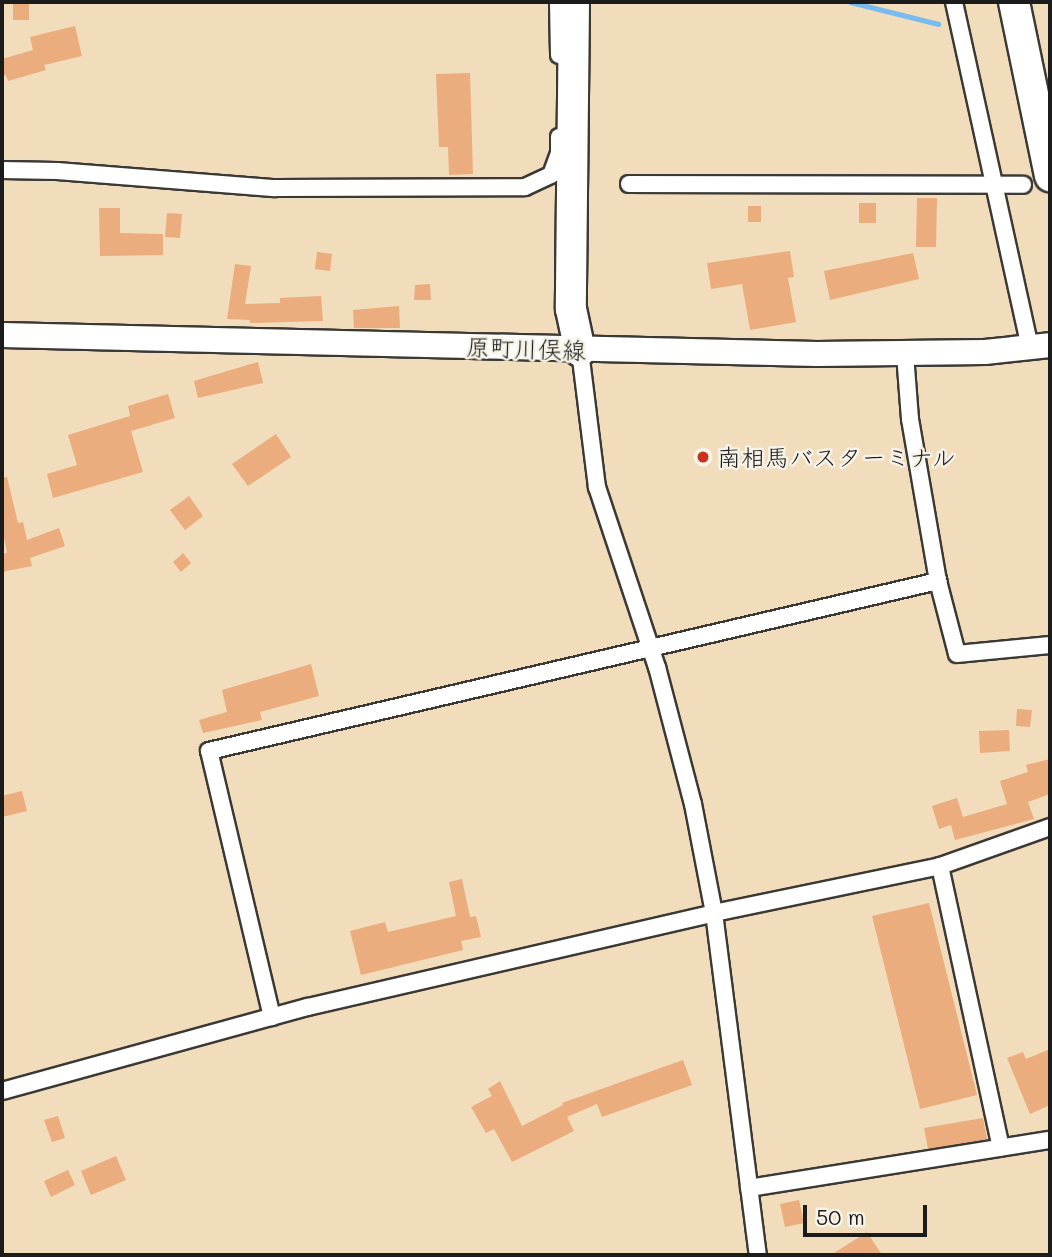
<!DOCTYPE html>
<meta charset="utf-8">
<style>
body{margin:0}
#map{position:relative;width:1052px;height:1257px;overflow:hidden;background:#f1dcbb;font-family:Mali,"Klee One",sans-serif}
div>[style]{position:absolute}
.stream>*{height:5px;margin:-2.5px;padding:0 2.5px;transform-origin:2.5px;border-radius:2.5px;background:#78bbee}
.building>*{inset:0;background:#ebac7e}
.roads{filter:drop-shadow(2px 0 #3c3934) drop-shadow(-2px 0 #3c3934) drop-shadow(0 2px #3c3934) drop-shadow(0 -2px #3c3934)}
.minor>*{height:16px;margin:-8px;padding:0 8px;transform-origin:8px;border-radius:8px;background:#fff}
.primary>*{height:24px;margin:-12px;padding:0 12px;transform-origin:12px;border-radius:12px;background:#fff}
.motorway>*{height:30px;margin:-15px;padding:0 15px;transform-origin:15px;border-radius:15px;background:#fff}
.dots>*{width:19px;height:19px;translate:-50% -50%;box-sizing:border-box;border:4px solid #f7f3e8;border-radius:50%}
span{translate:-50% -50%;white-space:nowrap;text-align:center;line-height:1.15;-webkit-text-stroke:5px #f7f3e8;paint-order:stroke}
.street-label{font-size:24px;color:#1c1c1c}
.poi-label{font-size:24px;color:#1c1c1c}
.left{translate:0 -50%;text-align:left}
.frame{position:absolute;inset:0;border:4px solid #1c1c1c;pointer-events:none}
.scale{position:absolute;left:803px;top:1205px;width:124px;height:32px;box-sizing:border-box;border:4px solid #1c1c1c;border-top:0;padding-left:9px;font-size:21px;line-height:24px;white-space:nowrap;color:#1c1c1c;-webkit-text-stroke:5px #f7f3e8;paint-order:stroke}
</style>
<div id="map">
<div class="stream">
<div style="left:850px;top:2px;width:91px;rotate:14deg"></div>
</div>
<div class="building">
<div style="clip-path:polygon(13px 2px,29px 2px,29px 20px,13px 20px)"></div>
<div style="clip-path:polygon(75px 26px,82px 56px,44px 65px,46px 70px,8px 81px,6px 75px,2px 76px,2px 59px,33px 50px,30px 37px)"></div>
<div style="clip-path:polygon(470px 73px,473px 174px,449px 175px,448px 147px,439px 147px,436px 74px)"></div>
<div style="clip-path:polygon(917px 198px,937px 198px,936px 247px,916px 247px)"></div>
<div style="clip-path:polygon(859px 203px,876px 203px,876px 223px,859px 223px)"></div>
<div style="clip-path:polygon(748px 206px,761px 206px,761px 222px,748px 222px)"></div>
<div style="clip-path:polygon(99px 208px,120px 208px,120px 233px,163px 234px,163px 255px,100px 256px)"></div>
<div style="clip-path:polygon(167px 213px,182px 214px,180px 238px,165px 237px)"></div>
<div style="clip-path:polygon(790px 251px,794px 277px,788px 278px,796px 322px,750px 330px,742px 284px,711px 289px,707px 263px)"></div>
<div style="clip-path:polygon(317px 252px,332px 254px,330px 271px,315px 269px)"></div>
<div style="clip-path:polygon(913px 253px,919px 279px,830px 300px,824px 271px)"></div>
<div style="clip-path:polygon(235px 264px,251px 266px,245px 304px,280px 303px,280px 298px,321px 296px,323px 321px,250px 323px,250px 320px,227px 319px)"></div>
<div style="clip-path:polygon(430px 284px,431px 300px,414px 300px,415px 285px)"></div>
<div style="clip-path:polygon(399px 306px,400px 328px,354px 328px,353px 310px)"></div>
<div style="clip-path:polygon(258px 362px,263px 383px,198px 398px,194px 381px)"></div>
<div style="clip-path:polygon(168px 394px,175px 418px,131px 431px,143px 472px,53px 498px,47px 474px,77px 465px,68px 435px,130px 416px,128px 406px)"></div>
<div style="clip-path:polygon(276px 434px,291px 457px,248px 486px,232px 464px)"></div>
<div style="clip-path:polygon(7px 477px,18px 523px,23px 522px,27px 540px,59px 528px,65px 546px,30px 558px,32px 566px,2px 572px,2px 554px,7px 553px,2px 527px,2px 478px)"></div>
<div style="clip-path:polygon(189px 496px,203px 516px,185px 530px,170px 510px)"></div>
<div style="clip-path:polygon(183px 553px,191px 563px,181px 572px,173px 562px)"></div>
<div style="clip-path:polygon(311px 664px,319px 696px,260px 712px,262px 720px,203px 733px,199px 720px,227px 712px,222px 690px)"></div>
<div style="clip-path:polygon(1017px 709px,1032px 710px,1030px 727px,1016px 726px)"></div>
<div style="clip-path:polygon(1009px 730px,1010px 751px,980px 753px,979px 731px)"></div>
<div style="clip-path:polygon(1050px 759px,1050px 794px,1028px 802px,1034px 819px,955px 840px,951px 825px,939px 829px,932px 806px,957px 798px,963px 817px,1007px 804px,1000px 781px,1028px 772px,1026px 765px)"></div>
<div style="clip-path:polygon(22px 791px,27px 811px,2px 817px,2px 796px)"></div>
<div style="clip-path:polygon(462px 879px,470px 917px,476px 916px,481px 937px,461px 941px,463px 950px,361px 975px,350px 931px,385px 922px,388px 932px,456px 916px,449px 882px)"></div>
<div style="clip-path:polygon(929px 903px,977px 1095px,920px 1109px,872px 916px)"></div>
<div style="clip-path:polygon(1050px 1049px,1050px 1105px,1030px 1114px,1007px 1058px,1023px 1052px,1026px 1059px)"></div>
<div style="clip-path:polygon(683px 1060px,692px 1085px,602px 1117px,597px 1104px,567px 1117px,574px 1131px,512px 1162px,494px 1129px,486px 1133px,471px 1107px,492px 1096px,488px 1089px,500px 1081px,522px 1126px,563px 1105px,562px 1103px)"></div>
<div style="clip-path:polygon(58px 1116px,65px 1138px,52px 1142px,44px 1120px)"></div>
<div style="clip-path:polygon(983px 1118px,987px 1139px,928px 1149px,924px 1128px)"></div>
<div style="clip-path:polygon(116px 1156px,126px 1180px,91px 1195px,81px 1171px)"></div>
<div style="clip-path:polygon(68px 1170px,75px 1185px,51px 1197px,44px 1181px)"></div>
<div style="clip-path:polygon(799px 1200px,804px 1223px,785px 1227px,780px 1204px)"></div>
<div style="clip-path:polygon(867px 1232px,882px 1255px,831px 1255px)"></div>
</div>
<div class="roads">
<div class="minor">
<div style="left:558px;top:2px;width:53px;rotate:88.9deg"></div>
<div style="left:954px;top:2px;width:353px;rotate:77.6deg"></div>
<div style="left:2px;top:170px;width:55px;rotate:1deg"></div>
<div style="left:57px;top:171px;width:219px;rotate:4.5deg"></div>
<div style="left:275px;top:188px;width:250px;rotate:-0.2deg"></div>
<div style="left:525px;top:187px;width:29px;rotate:-25deg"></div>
<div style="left:551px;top:175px;width:23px;rotate:-70deg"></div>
<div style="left:559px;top:153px;width:16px;rotate:-90deg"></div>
<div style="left:629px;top:184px;width:394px;rotate:0.1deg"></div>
<div style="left:580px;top:351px;width:137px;rotate:82.9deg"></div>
<div style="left:597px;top:487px;width:190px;rotate:71.6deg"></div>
<div style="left:657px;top:667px;width:142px;rotate:75.3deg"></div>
<div style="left:693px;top:804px;width:111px;rotate:79.1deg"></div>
<div style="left:714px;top:913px;width:345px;rotate:82.7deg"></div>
<div style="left:905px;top:354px;width:65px;rotate:85.6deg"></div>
<div style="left:910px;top:419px;width:164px;rotate:80.2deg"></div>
<div style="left:938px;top:581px;width:75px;rotate:75.4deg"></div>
<div style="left:957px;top:654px;width:93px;rotate:-5.5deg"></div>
<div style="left:940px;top:866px;width:288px;rotate:77.8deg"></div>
<div style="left:272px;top:1017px;width:273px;rotate:-103.3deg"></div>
<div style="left:209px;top:751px;width:749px;rotate:-13.13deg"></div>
<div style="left:2px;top:1091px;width:317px;rotate:-15.4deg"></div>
<div style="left:308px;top:1007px;width:417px;rotate:-13deg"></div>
<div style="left:714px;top:913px;width:231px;rotate:-11.7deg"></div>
<div style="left:940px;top:866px;width:117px;rotate:-19.5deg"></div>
<div style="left:749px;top:1188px;width:305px;rotate:-9.1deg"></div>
</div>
<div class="primary">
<div style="left:2px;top:335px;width:815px;rotate:1.34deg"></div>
<div style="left:817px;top:354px;width:168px;rotate:-0.7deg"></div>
<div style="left:985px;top:352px;width:65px;rotate:-6.1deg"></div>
</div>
<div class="motorway">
<div style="left:574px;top:2px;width:307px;rotate:90.6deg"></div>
<div style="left:571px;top:309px;width:43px;rotate:77.9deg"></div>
<div style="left:1014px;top:2px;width:178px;rotate:78.3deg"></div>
</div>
</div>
<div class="dots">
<div style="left:703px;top:457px;background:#c8321e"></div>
</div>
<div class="street-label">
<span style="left:526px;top:348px;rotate:2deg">原町川俣線</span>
</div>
<div class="poi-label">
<span class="left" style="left:717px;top:457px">南相馬バスターミナル</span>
</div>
<div class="frame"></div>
<div class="scale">50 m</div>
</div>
